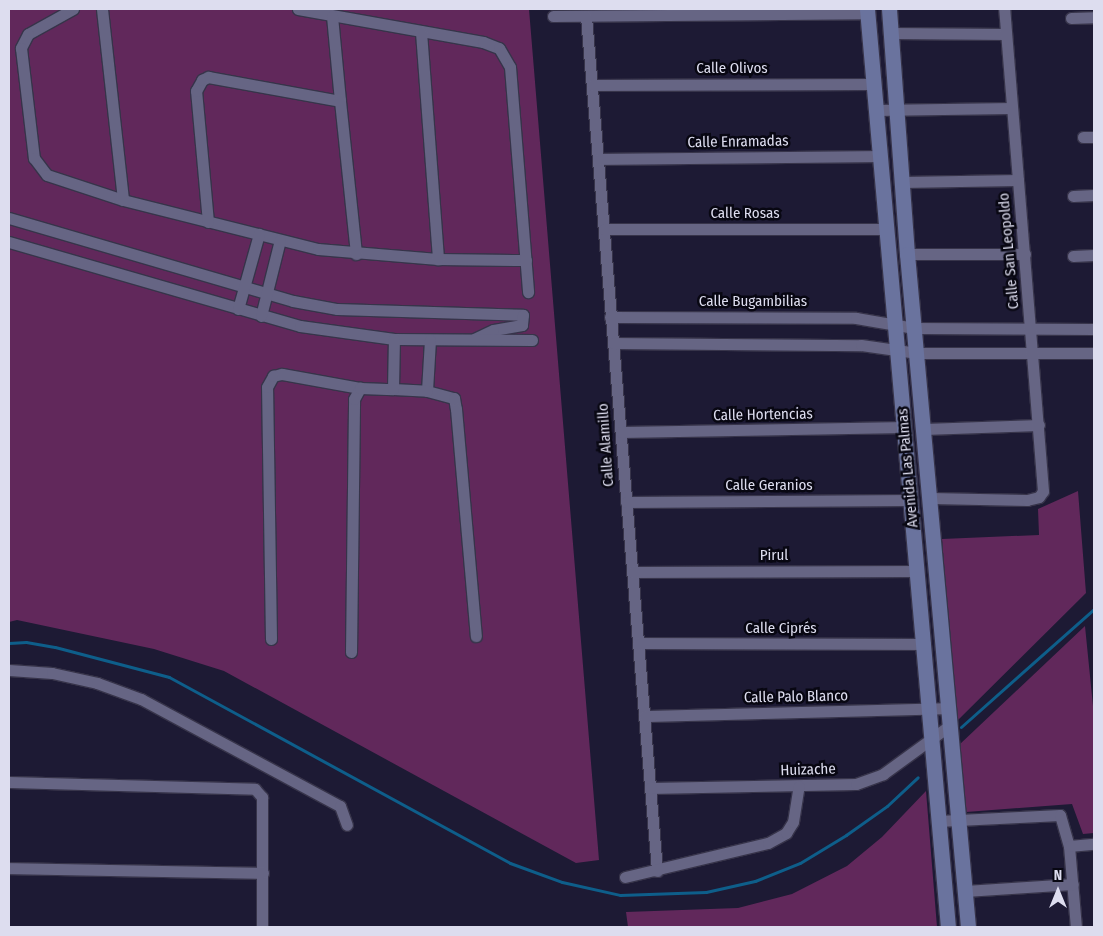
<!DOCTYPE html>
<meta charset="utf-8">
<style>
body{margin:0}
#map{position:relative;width:1103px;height:936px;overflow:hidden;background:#1d1a34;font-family:"Fira Sans Condensed",sans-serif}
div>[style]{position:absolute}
.green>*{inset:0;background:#61285b}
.stream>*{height:3px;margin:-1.5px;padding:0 1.5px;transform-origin:1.5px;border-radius:1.5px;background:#0e5e8a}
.roads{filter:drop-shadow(1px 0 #37344a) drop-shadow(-1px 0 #37344a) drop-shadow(0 1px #37344a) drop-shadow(0 -1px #37344a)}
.street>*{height:11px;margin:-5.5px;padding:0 5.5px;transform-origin:5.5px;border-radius:5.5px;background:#666584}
.secondary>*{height:15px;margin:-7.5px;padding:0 7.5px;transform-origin:7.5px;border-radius:7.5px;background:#6a739e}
span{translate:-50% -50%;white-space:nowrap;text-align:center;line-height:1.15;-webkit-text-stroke:5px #080712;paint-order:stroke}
.street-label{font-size:15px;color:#ddddef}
.frame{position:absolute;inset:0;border:10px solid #ddddef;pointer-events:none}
.north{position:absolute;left:1033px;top:866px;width:50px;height:50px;-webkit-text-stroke:4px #080712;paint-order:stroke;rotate:0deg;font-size:14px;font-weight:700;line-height:20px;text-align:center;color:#ddddef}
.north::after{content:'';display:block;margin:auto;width:18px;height:22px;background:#ddddef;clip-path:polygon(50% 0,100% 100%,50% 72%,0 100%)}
</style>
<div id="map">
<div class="green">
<div style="clip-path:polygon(9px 9px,529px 9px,599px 860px,576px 863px,224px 671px,154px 649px,17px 620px,9px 622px)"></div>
<div style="clip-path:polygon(1078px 491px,1086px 593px,956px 722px,942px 539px,1039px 535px,1038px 509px)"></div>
<div style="clip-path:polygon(1085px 626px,1094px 716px,1094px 833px,1083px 834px,1072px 804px,966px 812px,959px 745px)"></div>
<div style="clip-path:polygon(926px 791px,937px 927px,628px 927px,626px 912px,738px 908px,792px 894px,847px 866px,882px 837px)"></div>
</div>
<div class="stream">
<div style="left:9px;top:643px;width:17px;rotate:-3deg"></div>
<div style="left:26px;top:642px;width:29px;rotate:10deg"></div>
<div style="left:55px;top:647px;width:118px;rotate:14.7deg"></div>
<div style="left:169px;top:677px;width:388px;rotate:28.6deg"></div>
<div style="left:510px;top:863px;width:55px;rotate:20.1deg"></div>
<div style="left:562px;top:882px;width:59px;rotate:12.6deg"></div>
<div style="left:620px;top:895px;width:86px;rotate:-2deg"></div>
<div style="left:706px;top:892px;width:50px;rotate:-12.7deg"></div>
<div style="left:755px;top:881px;width:48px;rotate:-21.8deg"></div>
<div style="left:800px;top:863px;width:54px;rotate:-31.3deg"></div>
<div style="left:846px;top:835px;width:50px;rotate:-35.3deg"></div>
<div style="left:887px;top:806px;width:42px;rotate:-43.1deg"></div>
<div style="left:961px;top:727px;width:178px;rotate:-41.6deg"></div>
</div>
<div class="roads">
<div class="street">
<div style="left:73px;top:9px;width:51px;rotate:150.9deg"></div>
<div style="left:28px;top:34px;width:16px;rotate:117deg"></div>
<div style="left:21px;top:48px;width:111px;rotate:83.3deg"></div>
<div style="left:34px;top:158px;width:21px;rotate:53deg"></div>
<div style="left:47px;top:175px;width:80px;rotate:18.2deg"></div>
<div style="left:123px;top:200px;width:201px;rotate:14.1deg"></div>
<div style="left:318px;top:249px;width:120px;rotate:4.8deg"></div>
<div style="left:438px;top:259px;width:88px;rotate:0.7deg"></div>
<div style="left:102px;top:9px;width:192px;rotate:83.7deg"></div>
<div style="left:298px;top:9px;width:188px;rotate:10.1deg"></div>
<div style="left:483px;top:42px;width:17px;rotate:21deg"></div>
<div style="left:499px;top:48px;width:22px;rotate:60deg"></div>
<div style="left:510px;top:67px;width:226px;rotate:85.4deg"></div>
<div style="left:332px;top:16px;width:85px;rotate:84.6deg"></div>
<div style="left:553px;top:16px;width:314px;rotate:-0.5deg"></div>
<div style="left:586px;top:16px;width:858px;rotate:85.25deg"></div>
<div style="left:1071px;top:18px;width:23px;rotate:-2deg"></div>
<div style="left:421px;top:32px;width:228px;rotate:85.7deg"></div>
<div style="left:891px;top:33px;width:115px;rotate:0.5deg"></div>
<div style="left:592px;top:85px;width:280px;rotate:-0.2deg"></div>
<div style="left:875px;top:110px;width:137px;rotate:-0.8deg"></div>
<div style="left:1083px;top:137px;width:11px"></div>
<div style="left:598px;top:159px;width:281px;rotate:-0.6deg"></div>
<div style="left:902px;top:182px;width:116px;rotate:-1deg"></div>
<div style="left:1073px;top:196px;width:21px;rotate:-3deg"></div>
<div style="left:9px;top:218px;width:296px;rotate:16.3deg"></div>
<div style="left:293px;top:301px;width:45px;rotate:10.3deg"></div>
<div style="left:337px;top:309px;width:186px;rotate:1.8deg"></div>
<div style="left:523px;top:315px;width:10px;rotate:96deg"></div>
<div style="left:522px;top:325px;width:29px;rotate:170deg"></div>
<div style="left:493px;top:330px;width:21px;rotate:155deg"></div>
<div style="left:208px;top:222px;width:132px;rotate:-95.2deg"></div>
<div style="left:196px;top:91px;width:13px;rotate:-61deg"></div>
<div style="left:202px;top:80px;width:7px;rotate:-27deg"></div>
<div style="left:208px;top:77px;width:134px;rotate:10.3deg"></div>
<div style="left:340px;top:101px;width:154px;rotate:84deg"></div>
<div style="left:604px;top:229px;width:283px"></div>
<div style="left:9px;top:242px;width:303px;rotate:16.1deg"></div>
<div style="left:300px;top:326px;width:95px;rotate:7.9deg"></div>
<div style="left:394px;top:339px;width:138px;rotate:0.4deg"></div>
<div style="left:907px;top:254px;width:118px"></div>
<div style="left:1073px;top:256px;width:21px;rotate:-3deg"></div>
<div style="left:238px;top:309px;width:78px;rotate:-74.4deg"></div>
<div style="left:261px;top:316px;width:78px;rotate:-76deg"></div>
<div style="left:610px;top:317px;width:246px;rotate:0.2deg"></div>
<div style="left:856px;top:318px;width:59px;rotate:9.8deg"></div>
<div style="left:914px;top:328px;width:180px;rotate:0.3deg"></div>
<div style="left:430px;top:340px;width:51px;rotate:93.4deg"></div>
<div style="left:427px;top:391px;width:28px;rotate:15deg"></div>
<div style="left:454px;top:398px;width:11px;rotate:80deg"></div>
<div style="left:456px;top:409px;width:228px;rotate:85deg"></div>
<div style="left:613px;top:343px;width:248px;rotate:0.5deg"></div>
<div style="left:861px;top:345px;width:57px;rotate:8.1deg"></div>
<div style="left:917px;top:353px;width:177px"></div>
<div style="left:393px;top:389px;width:34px;rotate:3deg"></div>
<div style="left:924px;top:429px;width:115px;rotate:-2deg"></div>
<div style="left:621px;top:432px;width:285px;rotate:-1deg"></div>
<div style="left:931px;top:498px;width:96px;rotate:1.2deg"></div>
<div style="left:1027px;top:500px;width:12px;rotate:-14deg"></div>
<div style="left:1039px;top:497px;width:7px;rotate:-56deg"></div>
<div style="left:1043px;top:491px;width:484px;rotate:-94.6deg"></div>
<div style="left:626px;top:502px;width:286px;rotate:-0.4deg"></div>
<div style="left:632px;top:572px;width:285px;rotate:-0.2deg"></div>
<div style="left:271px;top:639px;width:252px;rotate:-90.9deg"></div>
<div style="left:267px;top:387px;width:13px;rotate:-61deg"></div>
<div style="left:273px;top:376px;width:9px;rotate:-13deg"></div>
<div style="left:282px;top:374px;width:79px;rotate:10.2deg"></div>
<div style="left:638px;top:643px;width:287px;rotate:0.2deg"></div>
<div style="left:351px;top:652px;width:253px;rotate:-89.3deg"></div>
<div style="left:354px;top:399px;width:13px;rotate:-61deg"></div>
<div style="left:360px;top:388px;width:33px;rotate:2deg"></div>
<div style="left:393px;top:389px;width:50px;rotate:-88.9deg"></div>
<div style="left:9px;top:670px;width:43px;rotate:4deg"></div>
<div style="left:52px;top:673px;width:46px;rotate:12.5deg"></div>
<div style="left:97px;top:683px;width:47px;rotate:20deg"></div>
<div style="left:141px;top:699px;width:226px;rotate:28.3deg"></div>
<div style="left:340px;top:806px;width:20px;rotate:70deg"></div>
<div style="left:644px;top:716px;width:304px;rotate:-1.5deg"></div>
<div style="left:9px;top:782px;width:246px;rotate:1.6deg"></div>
<div style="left:255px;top:789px;width:11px;rotate:49deg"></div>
<div style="left:262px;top:797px;width:130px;rotate:90deg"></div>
<div style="left:650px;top:788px;width:206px;rotate:-1.1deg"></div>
<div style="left:856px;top:784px;width:29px;rotate:-20deg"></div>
<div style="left:883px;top:774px;width:82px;rotate:-36deg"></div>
<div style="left:938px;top:821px;width:122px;rotate:-2.8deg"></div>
<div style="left:1060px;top:815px;width:32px;rotate:74deg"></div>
<div style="left:1069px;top:846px;width:81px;rotate:85.1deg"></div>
<div style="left:1069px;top:846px;width:25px;rotate:-5deg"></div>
<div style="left:9px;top:868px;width:254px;rotate:1.1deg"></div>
<div style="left:625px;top:877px;width:147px;rotate:-13.4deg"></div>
<div style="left:768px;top:843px;width:21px;rotate:-29deg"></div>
<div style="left:786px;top:833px;width:13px;rotate:-58deg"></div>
<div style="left:793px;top:822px;width:36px;rotate:-81deg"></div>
<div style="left:965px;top:891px;width:108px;rotate:-3.7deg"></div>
</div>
<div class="secondary">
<div style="left:867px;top:9px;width:922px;rotate:84.96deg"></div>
<div style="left:889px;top:9px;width:246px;rotate:85.8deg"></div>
<div style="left:907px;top:254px;width:676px;rotate:84.82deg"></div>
</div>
</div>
<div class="street-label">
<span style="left:732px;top:69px">Calle Olivos</span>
<span style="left:738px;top:142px;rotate:-1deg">Calle Enramadas</span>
<span style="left:745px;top:214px">Calle Rosas</span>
<span style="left:1009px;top:251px;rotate:-95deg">Calle San Leopoldo</span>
<span style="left:753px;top:302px">Calle Bugambilias</span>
<span style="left:763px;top:415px;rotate:-1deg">Calle Hortencias</span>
<span style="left:606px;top:445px;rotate:-94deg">Calle Alamillo</span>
<span style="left:908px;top:468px;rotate:-95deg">Avenida Las Palmas</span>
<span style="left:769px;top:486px">Calle Geranios</span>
<span style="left:774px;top:556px">Pirul</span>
<span style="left:781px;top:629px">Calle Ciprés</span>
<span style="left:796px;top:697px;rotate:-1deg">Calle Palo Blanco</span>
<span style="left:808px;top:770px;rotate:-2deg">Huizache</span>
</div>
<div class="frame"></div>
<div class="north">N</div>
</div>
